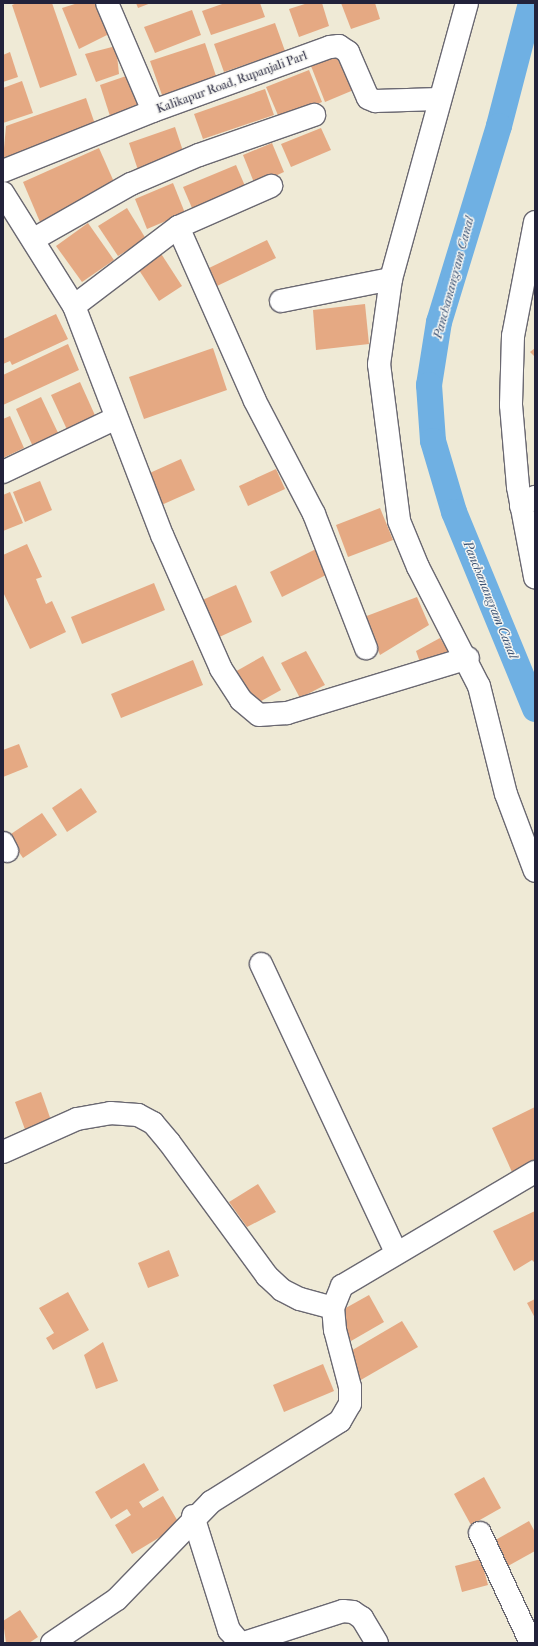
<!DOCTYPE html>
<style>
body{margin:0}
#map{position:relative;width:538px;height:1646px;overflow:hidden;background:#efead6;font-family:"IM FELL French Canon",serif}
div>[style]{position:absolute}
.canal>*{height:26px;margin:-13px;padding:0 13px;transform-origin:13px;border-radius:13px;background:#6fb0e3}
.building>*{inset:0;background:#e5a983}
.roads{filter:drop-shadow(1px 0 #6a6871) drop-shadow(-1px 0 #6a6871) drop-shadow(0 1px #6a6871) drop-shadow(0 -1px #6a6871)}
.minor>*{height:22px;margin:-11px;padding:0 11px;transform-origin:11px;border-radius:11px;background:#fff}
.tertiary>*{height:22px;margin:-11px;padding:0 11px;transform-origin:11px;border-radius:11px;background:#fff}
span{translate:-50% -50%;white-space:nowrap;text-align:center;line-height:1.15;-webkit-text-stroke:3px #f6f6f2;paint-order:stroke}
.street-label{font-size:12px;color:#22223b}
.water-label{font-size:13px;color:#3d5476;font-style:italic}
.frame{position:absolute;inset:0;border:4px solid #22223b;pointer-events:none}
</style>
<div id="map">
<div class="canal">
<div style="left:531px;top:3px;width:127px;rotate:104.6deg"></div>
<div style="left:499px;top:126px;width:205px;rotate:107deg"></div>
<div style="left:439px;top:322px;width:64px;rotate:99deg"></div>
<div style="left:429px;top:385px;width:56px;rotate:85.9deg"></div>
<div style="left:433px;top:441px;width:74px;rotate:73.5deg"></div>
<div style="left:454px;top:512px;width:213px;rotate:67.6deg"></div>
</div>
<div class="building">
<div style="clip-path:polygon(17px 3px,52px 3px,77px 75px,40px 88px,12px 5px)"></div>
<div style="clip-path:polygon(78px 3px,100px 3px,113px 32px,79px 49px,62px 8px)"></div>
<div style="clip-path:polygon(136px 3px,151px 3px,138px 8px)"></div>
<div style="clip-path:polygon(225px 3px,260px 3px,265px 17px,211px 35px,202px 11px)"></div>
<div style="clip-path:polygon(308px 3px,322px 3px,329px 26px,299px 37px,289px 9px)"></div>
<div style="clip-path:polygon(341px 3px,375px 3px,380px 19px,351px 29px)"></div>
<div style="clip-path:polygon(192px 10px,201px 35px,155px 53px,144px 27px)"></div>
<div style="clip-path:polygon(275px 23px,285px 51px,224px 72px,214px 44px)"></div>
<div style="clip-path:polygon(205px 43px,217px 79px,163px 98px,150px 61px)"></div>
<div style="clip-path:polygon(116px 46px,119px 74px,96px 82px,85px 54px)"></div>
<div style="clip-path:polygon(10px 52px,18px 77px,3px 82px,3px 55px)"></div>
<div style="clip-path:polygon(341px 53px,356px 89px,325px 102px,311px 66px)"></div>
<div style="clip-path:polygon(309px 70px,322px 102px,280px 120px,266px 87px)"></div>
<div style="clip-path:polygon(132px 74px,143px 105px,110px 116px,100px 85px)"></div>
<div style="clip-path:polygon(22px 81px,33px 113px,3px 123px,3px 88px)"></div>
<div style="clip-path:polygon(265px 89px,274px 115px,203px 139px,194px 114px)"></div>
<div style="clip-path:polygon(86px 98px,96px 127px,3px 160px,6px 126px)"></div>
<div style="clip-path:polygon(175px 127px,184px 154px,138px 170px,129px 143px)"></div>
<div style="clip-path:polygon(321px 128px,331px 150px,291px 167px,281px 144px)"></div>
<div style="clip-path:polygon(272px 143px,284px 172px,255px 185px,243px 155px)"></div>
<div style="clip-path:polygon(99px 148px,114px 182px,40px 222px,23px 182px)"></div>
<div style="clip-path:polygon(236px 165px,245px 186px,192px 208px,183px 187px)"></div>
<div style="clip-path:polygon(173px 183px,185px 213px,147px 229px,135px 199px)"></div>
<div style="clip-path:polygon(127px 208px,146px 239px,118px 256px,98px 226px)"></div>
<div style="clip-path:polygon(88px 223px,114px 260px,82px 282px,56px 246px)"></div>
<div style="clip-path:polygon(267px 240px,276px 258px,217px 286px,209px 268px)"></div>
<div style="clip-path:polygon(160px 252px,182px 286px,159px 301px,137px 267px)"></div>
<div style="clip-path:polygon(365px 304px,369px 344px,316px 350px,313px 310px)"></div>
<div style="clip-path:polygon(56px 314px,68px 339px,12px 365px,10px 361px,3px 364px,3px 339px)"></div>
<div style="clip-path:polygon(68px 344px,79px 370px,3px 405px,3px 375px)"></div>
<div style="clip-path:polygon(213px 348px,227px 390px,144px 419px,129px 377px)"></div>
<div style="clip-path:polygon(535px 348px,535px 357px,530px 352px)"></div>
<div style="clip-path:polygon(80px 382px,98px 422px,70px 436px,51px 395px)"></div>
<div style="clip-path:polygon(41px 397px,60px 437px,34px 449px,16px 409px)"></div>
<div style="clip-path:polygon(10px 416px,24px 448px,3px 458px,3px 419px)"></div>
<div style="clip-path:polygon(181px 459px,195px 490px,157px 507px,143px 476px)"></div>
<div style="clip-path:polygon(276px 469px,285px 489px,248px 506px,239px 486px)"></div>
<div style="clip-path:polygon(40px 481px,52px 510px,25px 522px,13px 492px)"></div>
<div style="clip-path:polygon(10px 492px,23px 523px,3px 531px,3px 495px)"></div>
<div style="clip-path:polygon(380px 508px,393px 540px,348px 557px,336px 525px)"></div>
<div style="clip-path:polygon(27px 544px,42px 577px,36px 579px,46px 604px,52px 601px,66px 632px,30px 649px,3px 592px,3px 555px)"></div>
<div style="clip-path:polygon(318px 548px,330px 573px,282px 597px,270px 572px)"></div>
<div style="clip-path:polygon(154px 583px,165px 610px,82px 644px,71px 617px)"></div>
<div style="clip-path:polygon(236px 585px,252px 622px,215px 639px,198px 602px)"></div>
<div style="clip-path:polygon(417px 597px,429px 625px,380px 655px,364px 617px)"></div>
<div style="clip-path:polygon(440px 638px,450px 654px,421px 665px,416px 651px)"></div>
<div style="clip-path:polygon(306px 651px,325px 685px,300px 698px,281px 663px)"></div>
<div style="clip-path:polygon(263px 656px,281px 690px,252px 706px,233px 673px)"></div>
<div style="clip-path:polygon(193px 660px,203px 685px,121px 718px,111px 694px)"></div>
<div style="clip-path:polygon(19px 744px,28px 767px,3px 777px,3px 750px)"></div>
<div style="clip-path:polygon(81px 788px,97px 812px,67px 832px,52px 808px)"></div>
<div style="clip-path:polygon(42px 813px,57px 835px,23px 858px,8px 836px)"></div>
<div style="clip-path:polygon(41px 1092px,53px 1126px,27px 1135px,15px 1102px)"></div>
<div style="clip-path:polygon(535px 1107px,535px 1162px,512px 1172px,492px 1128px)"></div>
<div style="clip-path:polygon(258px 1184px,276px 1212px,247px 1227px,229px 1202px)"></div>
<div style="clip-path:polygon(535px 1211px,535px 1263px,532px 1260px,514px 1271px,493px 1231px)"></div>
<div style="clip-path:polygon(169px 1250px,179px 1276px,148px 1288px,138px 1263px)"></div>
<div style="clip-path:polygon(68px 1292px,89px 1330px,53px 1350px,46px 1338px,54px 1333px,39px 1308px)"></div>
<div style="clip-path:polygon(369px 1295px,384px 1322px,351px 1341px,335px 1314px)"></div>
<div style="clip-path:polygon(535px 1299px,535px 1318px,527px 1303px)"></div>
<div style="clip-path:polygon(402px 1321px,418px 1347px,359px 1381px,344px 1355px)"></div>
<div style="clip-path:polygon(103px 1342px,118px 1381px,96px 1389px,84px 1355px)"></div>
<div style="clip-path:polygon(323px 1364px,334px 1391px,284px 1412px,273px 1385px)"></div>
<div style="clip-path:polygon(144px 1463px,159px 1490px,139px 1502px,143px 1508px,163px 1496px,180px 1525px,132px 1554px,115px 1525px,131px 1515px,127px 1509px,111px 1519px,95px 1492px)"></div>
<div style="clip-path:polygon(484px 1477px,501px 1508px,471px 1525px,454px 1494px)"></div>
<div style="clip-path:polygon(529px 1521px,535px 1532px,535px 1551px,506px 1567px,492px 1542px)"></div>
<div style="clip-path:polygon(481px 1559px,488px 1585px,462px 1592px,455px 1566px)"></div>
<div style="clip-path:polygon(20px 1610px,38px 1637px,29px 1643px,6px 1643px,3px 1621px)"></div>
</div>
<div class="roads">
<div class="minor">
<div style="left:107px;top:3px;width:117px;rotate:66.9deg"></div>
<div style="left:467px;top:3px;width:286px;rotate:105.4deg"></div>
<div style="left:391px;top:279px;width:86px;rotate:98deg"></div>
<div style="left:379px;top:364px;width:158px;rotate:82.7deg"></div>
<div style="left:399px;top:521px;width:50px;rotate:67.6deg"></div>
<div style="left:418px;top:567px;width:134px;rotate:62.9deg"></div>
<div style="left:479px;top:686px;width:111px;rotate:76deg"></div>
<div style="left:506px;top:794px;width:82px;rotate:69.4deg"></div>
<div style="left:3px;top:171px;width:162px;rotate:-21.8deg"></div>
<div style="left:153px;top:111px;width:188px;rotate:-19.9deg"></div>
<div style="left:330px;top:47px;width:9px;rotate:-6deg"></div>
<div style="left:339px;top:46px;width:11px;rotate:34deg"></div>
<div style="left:348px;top:52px;width:50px;rotate:66.5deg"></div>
<div style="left:368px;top:98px;width:8px;rotate:23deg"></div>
<div style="left:375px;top:101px;width:64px;rotate:-1.8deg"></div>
<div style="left:3px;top:193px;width:133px;rotate:57.9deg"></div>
<div style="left:74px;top:306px;width:245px;rotate:69deg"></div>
<div style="left:162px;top:535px;width:146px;rotate:66.2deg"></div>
<div style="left:221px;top:669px;width:37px;rotate:57deg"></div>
<div style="left:241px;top:700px;width:23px;rotate:40deg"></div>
<div style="left:259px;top:715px;width:28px;rotate:-4deg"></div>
<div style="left:287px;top:713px;width:189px;rotate:-16.9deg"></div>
<div style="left:178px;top:227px;width:190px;rotate:66.1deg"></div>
<div style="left:255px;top:401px;width:127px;rotate:62.4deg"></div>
<div style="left:314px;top:514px;width:144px;rotate:68.8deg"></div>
<div style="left:34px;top:239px;width:112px;rotate:-29.6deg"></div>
<div style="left:131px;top:184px;width:74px;rotate:-23.1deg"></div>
<div style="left:199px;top:155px;width:122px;rotate:-19.2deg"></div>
<div style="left:281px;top:301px;width:112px;rotate:-11.3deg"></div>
<div style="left:74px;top:306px;width:131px;rotate:-37.2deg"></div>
<div style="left:178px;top:227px;width:102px;rotate:-23.8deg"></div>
<div style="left:3px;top:472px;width:125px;rotate:-25.5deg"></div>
<div style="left:521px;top:506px;width:17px;rotate:-33deg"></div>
<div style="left:3px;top:843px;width:9px;rotate:63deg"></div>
<div style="left:261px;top:964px;width:318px;rotate:64.9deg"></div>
<div style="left:3px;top:1152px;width:81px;rotate:-24deg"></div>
<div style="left:77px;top:1119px;width:34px;rotate:-10deg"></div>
<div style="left:110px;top:1113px;width:28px;rotate:4deg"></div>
<div style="left:138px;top:1115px;width:17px;rotate:28deg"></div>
<div style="left:153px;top:1123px;width:25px;rotate:50deg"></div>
<div style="left:169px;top:1142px;width:166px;rotate:53.8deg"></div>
<div style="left:267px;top:1276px;width:21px;rotate:43deg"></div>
<div style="left:282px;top:1290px;width:20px;rotate:27deg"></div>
<div style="left:300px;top:1299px;width:34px;rotate:15deg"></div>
<div style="left:193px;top:1516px;width:120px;rotate:72.5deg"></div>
<div style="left:229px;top:1630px;width:17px;rotate:50deg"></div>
<div style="left:480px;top:1533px;width:121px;rotate:65.1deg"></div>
<div style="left:52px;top:1643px;width:78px;rotate:-34.1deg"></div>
<div style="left:117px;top:1599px;width:135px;rotate:-45.9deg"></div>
<div style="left:211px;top:1502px;width:152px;rotate:-32.1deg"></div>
<div style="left:340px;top:1421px;width:20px;rotate:-60deg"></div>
<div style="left:350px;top:1404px;width:17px;rotate:-90deg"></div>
<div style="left:350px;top:1387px;width:59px;rotate:-104.7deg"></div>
<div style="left:335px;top:1330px;width:22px;rotate:-95deg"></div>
<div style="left:333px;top:1308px;width:24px;rotate:-68deg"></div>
<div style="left:342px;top:1286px;width:224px;rotate:-30.6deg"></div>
<div style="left:244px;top:1643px;width:104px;rotate:-17.9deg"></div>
<div style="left:343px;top:1611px;width:10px;rotate:6deg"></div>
<div style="left:353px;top:1612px;width:11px;rotate:34deg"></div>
<div style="left:362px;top:1618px;width:29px;rotate:59deg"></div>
</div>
<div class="tertiary">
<div style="left:535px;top:222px;width:116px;rotate:100.9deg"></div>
<div style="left:513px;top:336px;width:69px;rotate:91.7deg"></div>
<div style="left:511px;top:405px;width:82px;rotate:85.1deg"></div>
<div style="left:518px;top:487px;width:92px;rotate:79.3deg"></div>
</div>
</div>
<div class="street-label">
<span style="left:232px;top:83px;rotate:-20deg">Kalikapur Road, Rupanjali Parl</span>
</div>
<div class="water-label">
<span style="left:454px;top:278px;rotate:-75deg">Panchanangram Canal</span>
<span style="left:490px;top:600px;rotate:68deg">Panchanangram Canal</span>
</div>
<div class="frame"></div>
</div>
